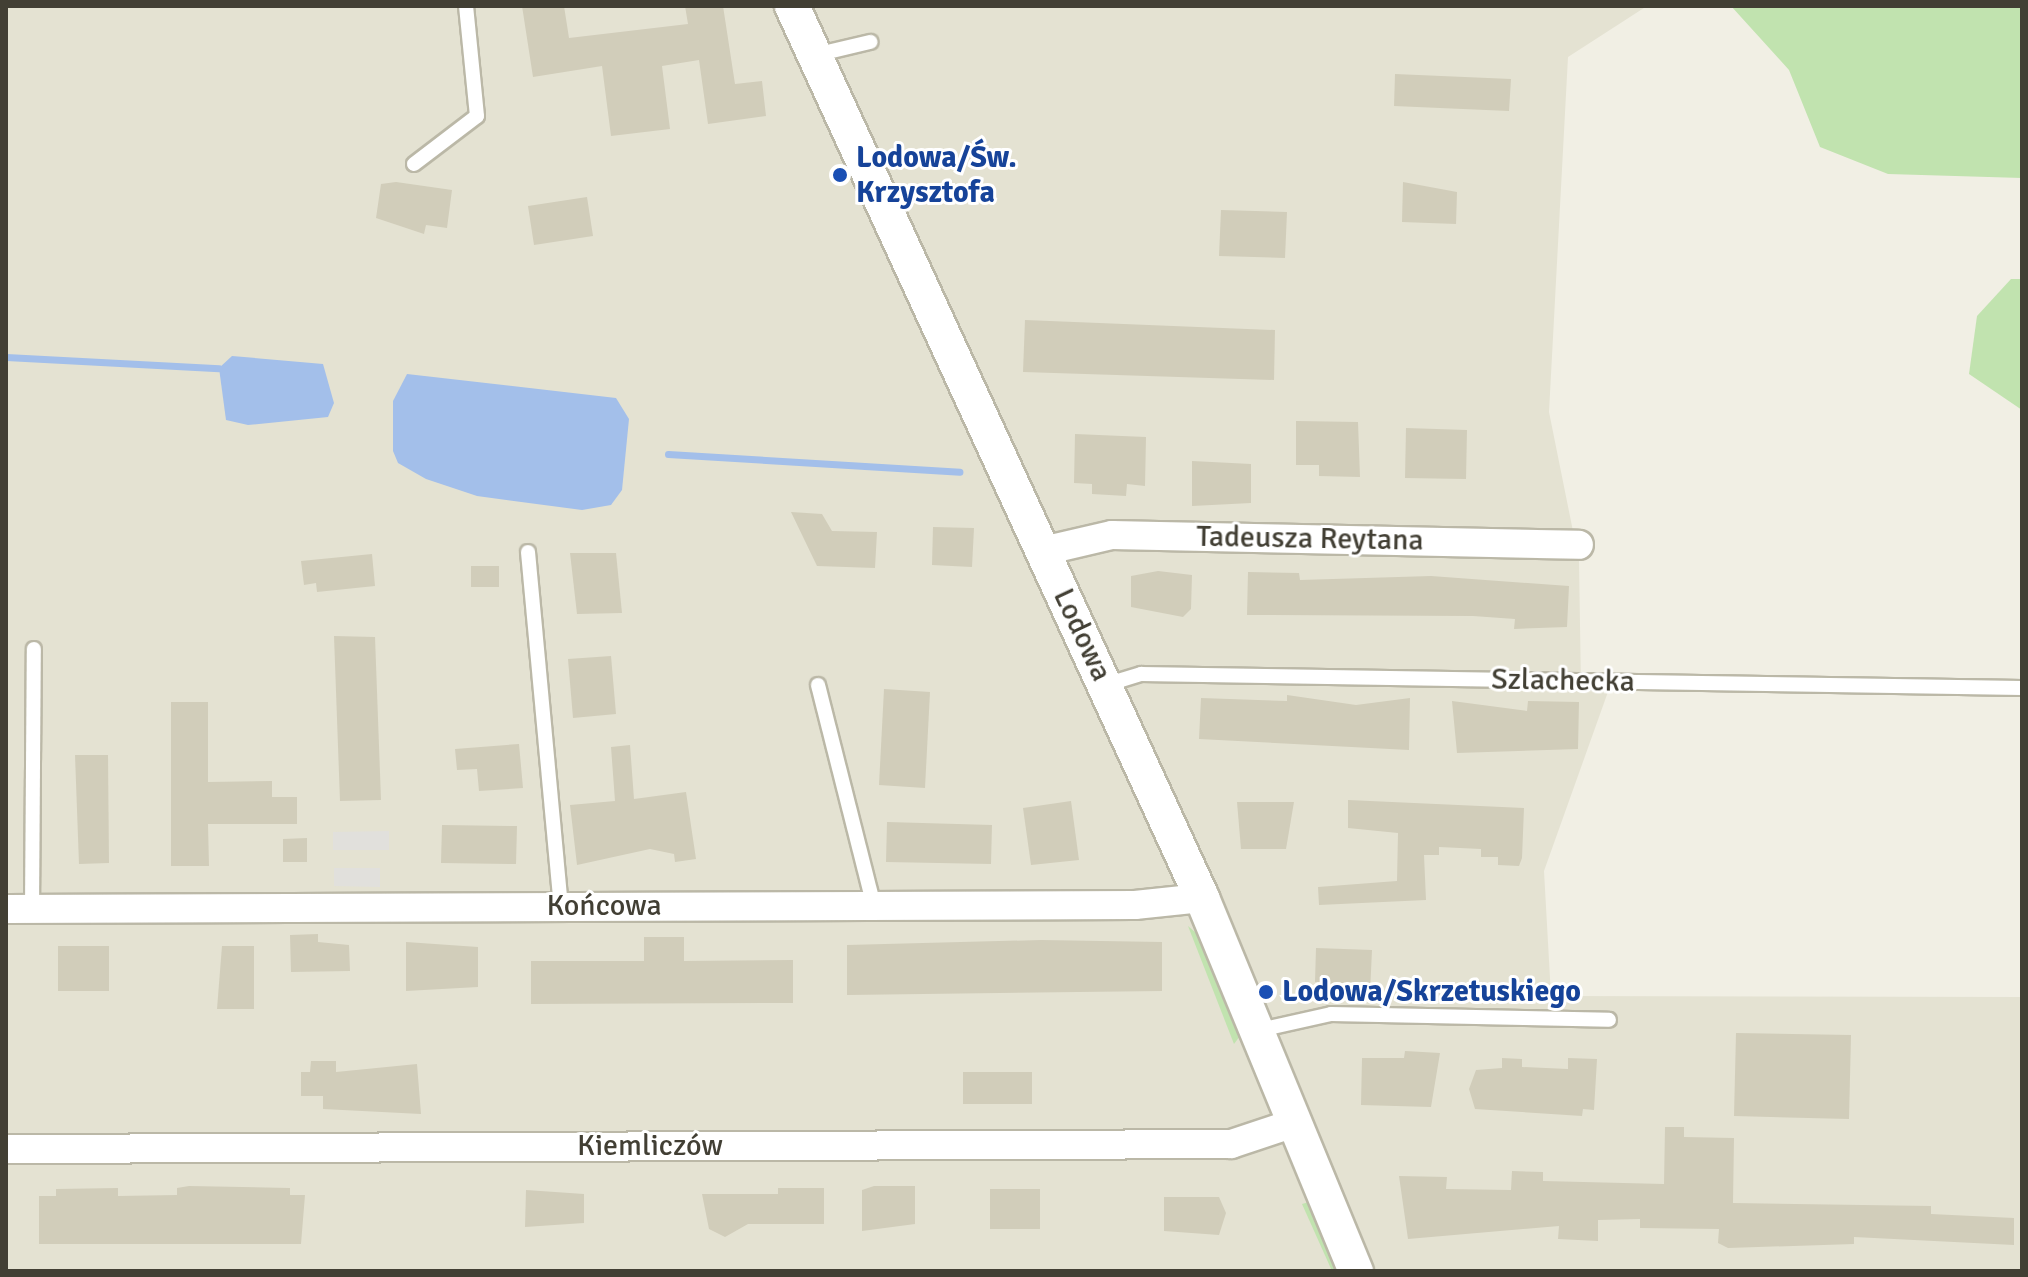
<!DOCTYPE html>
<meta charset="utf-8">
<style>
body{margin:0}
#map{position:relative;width:2028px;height:1277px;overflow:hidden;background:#f1efe4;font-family:Signika,sans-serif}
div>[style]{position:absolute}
.residential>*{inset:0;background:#e4e2d2}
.green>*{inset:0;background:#c1e3af}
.parking>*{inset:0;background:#e1e0dc}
.water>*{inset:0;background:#a3bfea}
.stream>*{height:7px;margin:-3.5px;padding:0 3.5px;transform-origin:3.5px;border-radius:3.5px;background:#a3bfea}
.building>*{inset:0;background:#d1cdba}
.roads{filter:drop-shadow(2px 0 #bbb8a7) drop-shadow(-2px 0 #bbb8a7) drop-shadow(0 2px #bbb8a7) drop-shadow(0 -2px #bbb8a7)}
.service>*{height:14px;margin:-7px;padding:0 7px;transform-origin:7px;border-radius:7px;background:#fff}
.minor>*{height:28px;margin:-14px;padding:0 14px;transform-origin:14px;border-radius:14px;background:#fff}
.tertiary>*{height:34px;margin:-17px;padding:0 17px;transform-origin:17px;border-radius:17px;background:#fff}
.dots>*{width:22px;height:22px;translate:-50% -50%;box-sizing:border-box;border:4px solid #fff;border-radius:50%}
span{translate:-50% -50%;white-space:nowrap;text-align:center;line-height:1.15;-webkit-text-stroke:6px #fff;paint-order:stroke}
.transit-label{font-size:30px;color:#164399;font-weight:700}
.left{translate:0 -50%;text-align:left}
.street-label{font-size:30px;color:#423f34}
.frame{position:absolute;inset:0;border:8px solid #423f34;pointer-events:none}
</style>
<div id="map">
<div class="residential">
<div style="clip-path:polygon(6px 6px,1647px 6px,1568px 57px,1549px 412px,1579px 561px,1581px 688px,1609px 689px,1544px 871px,1551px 996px,2022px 997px,2022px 1271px,6px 1271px)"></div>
</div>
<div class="green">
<div style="clip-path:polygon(1731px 6px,2022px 6px,2022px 178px,1888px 174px,1820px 147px,1789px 70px)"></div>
<div style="clip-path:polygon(2011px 279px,2022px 279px,2022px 410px,1969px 374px,1977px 316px)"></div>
<div style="clip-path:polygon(1188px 926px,1202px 938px,1240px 1036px,1234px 1044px)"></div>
<div style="clip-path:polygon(1309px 1202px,1340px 1271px,1332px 1271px,1302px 1204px)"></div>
</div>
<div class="parking">
<div style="clip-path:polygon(389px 831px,389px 850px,333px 850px,333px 832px)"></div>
<div style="clip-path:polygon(334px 868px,380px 868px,380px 887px,334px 886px)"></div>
</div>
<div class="water">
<div style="clip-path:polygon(232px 356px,323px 364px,334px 403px,328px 417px,248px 425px,226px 420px,219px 368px)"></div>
<div style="clip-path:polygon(407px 374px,616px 398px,629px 419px,622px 490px,611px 505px,582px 510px,477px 496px,426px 479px,398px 463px,393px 451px,393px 401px)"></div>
</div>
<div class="stream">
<div style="left:6px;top:357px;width:213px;rotate:3deg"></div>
<div style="left:668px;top:454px;width:292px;rotate:3.5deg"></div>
</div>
<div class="building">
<div style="clip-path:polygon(522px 6px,564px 6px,569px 38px,688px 24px,685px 6px,723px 6px,735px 84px,762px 81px,766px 116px,708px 124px,699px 60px,662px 66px,670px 129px,611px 136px,602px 66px,533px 77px)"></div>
<div style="clip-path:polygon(1395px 74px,1511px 79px,1509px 111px,1394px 106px)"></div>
<div style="clip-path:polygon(396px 182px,452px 190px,447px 228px,426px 225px,424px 234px,376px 218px,381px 184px)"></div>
<div style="clip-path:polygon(1403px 182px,1457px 192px,1456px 224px,1402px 222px)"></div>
<div style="clip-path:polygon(587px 197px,593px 236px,534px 245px,528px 206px)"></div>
<div style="clip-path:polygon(1221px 210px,1287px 212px,1285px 258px,1219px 256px)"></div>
<div style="clip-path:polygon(1025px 320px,1275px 330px,1274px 380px,1023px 372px)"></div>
<div style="clip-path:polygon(1296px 421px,1358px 422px,1360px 477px,1319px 476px,1319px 465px,1296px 465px)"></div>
<div style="clip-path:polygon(1406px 428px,1467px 430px,1466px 479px,1405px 478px)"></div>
<div style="clip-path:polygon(1075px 434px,1146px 437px,1145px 486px,1127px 484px,1126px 496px,1092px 494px,1092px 484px,1074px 483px)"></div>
<div style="clip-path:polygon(1192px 461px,1251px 464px,1251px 503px,1192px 506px)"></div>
<div style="clip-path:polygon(791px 512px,822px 514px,832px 531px,877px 532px,875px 568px,817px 566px)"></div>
<div style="clip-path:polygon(933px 527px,974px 528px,972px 567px,932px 565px)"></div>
<div style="clip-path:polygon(570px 553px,616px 553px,622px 613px,577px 614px)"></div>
<div style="clip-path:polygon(372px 554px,375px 586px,317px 592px,316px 583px,304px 585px,301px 561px)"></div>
<div style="clip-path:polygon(471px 566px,499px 566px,499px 587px,471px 587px)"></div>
<div style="clip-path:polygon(1158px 571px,1192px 575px,1191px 609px,1183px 617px,1131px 607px,1131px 576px)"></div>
<div style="clip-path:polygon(1248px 572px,1299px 573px,1300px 580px,1431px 576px,1569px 586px,1567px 627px,1514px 629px,1515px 619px,1473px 616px,1247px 615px)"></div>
<div style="clip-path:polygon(334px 636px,375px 637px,381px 800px,340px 801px)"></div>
<div style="clip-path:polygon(611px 656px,616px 714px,573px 718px,568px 659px)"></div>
<div style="clip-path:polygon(884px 689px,930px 692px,925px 788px,879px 785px)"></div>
<div style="clip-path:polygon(1287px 695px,1356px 705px,1410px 698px,1409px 750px,1199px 739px,1201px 698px,1287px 701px)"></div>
<div style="clip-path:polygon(1452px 701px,1527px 711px,1528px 701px,1579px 702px,1578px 749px,1457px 753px)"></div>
<div style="clip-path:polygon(171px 702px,208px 702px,208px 782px,272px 781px,272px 797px,297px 797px,297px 824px,208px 824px,209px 866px,171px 866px)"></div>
<div style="clip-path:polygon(519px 744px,523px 788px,479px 791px,477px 769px,457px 770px,455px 749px)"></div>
<div style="clip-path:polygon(630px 745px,634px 799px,686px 792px,696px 859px,675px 862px,674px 854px,650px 849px,577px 865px,570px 805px,615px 801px,611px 747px)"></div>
<div style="clip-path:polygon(75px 755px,108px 755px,109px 863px,79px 864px)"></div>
<div style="clip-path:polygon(1348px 800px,1524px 808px,1522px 858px,1519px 866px,1498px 865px,1498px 857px,1481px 857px,1481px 849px,1439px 847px,1439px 855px,1424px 855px,1426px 900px,1319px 905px,1318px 887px,1397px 881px,1398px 833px,1348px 828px)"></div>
<div style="clip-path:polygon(1071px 801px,1079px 860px,1031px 865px,1023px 808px)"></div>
<div style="clip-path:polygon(1237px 802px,1294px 802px,1286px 849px,1241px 849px)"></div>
<div style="clip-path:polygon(887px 822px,992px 825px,991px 864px,886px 862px)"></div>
<div style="clip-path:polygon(442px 825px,517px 826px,516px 864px,441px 863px)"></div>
<div style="clip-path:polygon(307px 838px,307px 862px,283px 862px,283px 839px)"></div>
<div style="clip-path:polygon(318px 934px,318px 942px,349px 945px,350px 971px,291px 972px,290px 935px)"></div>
<div style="clip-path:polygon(644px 937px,684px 937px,684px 961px,793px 960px,793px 1003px,531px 1004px,531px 961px,644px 961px)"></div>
<div style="clip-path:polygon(1041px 940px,1162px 942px,1162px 991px,847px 995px,847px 945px)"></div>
<div style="clip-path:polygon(406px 942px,478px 947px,478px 987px,406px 991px)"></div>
<div style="clip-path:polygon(58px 946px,109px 946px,109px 991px,58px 991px)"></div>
<div style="clip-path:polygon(222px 946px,254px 946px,254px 1009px,217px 1009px)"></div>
<div style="clip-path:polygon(1316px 948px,1372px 950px,1370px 993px,1325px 992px,1326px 982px,1315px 982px)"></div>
<div style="clip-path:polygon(1736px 1033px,1851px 1035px,1849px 1119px,1734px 1116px)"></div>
<div style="clip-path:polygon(1405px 1051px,1440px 1053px,1431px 1107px,1361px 1105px,1362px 1058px,1404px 1058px)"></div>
<div style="clip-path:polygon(1502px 1058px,1522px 1059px,1522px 1067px,1568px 1069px,1568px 1058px,1597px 1059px,1594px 1110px,1583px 1109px,1582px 1116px,1475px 1109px,1469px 1089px,1476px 1070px,1502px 1068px)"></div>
<div style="clip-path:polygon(311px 1061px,336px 1061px,336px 1072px,417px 1064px,421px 1114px,323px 1109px,323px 1096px,301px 1096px,301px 1072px,310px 1072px)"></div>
<div style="clip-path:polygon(963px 1072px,1032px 1072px,1032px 1104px,963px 1104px)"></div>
<div style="clip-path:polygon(1665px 1127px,1684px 1127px,1684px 1137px,1734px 1138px,1733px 1203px,1931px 1206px,1931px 1214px,2014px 1218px,2014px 1245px,1854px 1237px,1854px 1244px,1728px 1248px,1718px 1243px,1719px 1229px,1640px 1228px,1640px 1219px,1598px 1220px,1598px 1241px,1558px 1239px,1559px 1226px,1408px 1239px,1399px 1176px,1447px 1177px,1446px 1189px,1511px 1190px,1512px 1171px,1543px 1172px,1543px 1181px,1664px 1184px)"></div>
<div style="clip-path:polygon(189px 1186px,290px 1188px,290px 1195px,305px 1195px,301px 1244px,39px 1244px,39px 1196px,56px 1196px,56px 1189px,118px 1188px,118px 1196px,177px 1195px,177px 1188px)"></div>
<div style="clip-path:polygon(874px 1186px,915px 1186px,915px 1224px,862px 1231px,862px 1190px)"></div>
<div style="clip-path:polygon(778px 1188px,824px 1188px,824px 1224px,748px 1224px,725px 1237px,709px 1229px,702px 1194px,778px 1194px)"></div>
<div style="clip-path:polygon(990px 1189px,1040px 1189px,1040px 1229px,990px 1229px)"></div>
<div style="clip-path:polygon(526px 1190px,584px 1194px,584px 1223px,525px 1227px)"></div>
<div style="clip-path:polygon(1164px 1197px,1219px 1197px,1226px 1213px,1219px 1235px,1164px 1231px)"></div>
</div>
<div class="roads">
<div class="service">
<div style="left:815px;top:55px;width:57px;rotate:-13.3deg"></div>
<div style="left:414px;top:164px;width:79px;rotate:-37.3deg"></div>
<div style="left:477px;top:116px;width:111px;rotate:-95.7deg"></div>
<div style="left:528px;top:552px;width:357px;rotate:84.7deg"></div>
<div style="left:818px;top:685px;width:228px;rotate:75.8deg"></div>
<div style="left:1105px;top:685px;width:38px;rotate:-17deg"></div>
<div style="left:1141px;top:674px;width:881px;rotate:0.91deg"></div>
<div style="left:32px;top:909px;width:260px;rotate:-89.6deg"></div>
<div style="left:1255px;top:1031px;width:78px;rotate:-12.6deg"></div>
<div style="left:1331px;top:1014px;width:278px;rotate:1.2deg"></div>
</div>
<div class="minor">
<div style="left:1043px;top:551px;width:71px;rotate:-13.1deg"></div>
<div style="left:1112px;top:535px;width:467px;rotate:1.2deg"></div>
<div style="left:6px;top:909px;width:1129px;rotate:-0.2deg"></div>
<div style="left:1135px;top:905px;width:67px;rotate:-6deg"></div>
<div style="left:6px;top:1149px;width:1225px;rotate:-0.23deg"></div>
<div style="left:1231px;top:1144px;width:63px;rotate:-18.4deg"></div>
</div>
<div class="tertiary">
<div style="left:792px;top:6px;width:982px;rotate:65.31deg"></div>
<div style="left:1202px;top:898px;width:404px;rotate:67.6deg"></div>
</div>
</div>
<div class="dots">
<div style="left:840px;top:175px;background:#1a4fb4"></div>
<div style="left:1266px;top:992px;background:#1a4fb4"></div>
</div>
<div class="transit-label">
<span class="left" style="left:856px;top:175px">Lodowa/Św.<br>Krzysztofa</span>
<span class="left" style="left:1282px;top:992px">Lodowa/Skrzetuskiego</span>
</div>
<div class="street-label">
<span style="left:1310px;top:539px;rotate:1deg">Tadeusza Reytana</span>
<span style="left:1082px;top:635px;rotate:65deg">Lodowa</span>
<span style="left:1563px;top:681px;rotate:1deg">Szlachecka</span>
<span style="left:604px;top:906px">Końcowa</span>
<span style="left:650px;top:1146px">Kiemliczów</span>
</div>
<div class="frame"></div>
</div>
